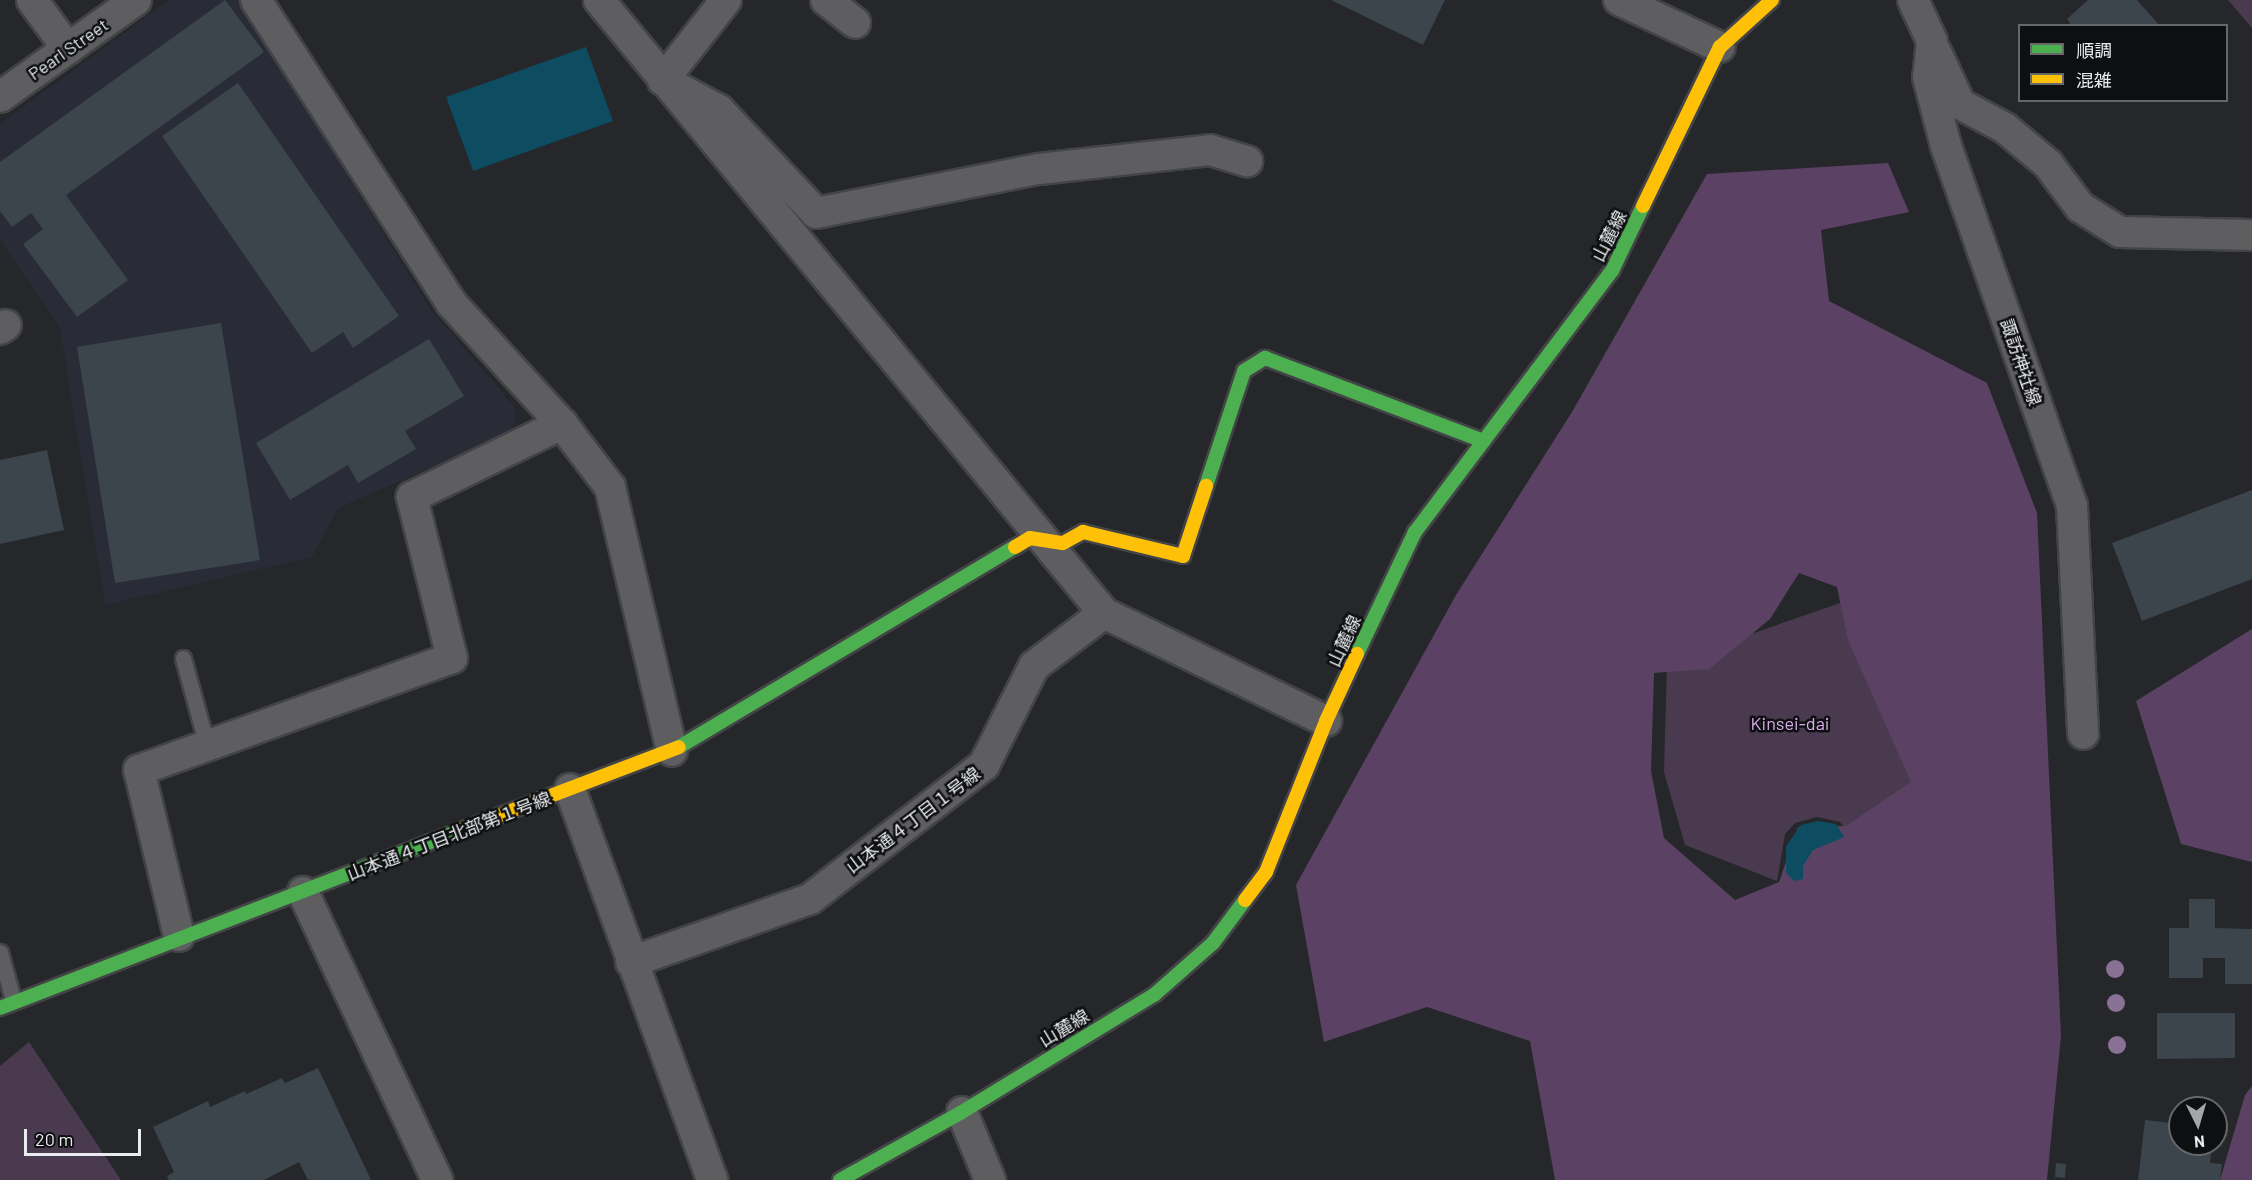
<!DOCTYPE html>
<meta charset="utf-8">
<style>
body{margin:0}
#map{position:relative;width:2252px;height:1180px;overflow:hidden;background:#25272a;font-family:Barlow,"Noto Sans JP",sans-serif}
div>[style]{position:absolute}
.built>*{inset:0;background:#292c36}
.green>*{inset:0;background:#4a3a50}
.forest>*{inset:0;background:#5b4264}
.water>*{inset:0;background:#0d4c61}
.building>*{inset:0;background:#3c444c}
.roads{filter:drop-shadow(2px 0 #434446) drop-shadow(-2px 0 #434446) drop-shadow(0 2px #434446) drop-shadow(0 -2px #434446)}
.lane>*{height:15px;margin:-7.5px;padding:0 7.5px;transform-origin:7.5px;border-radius:7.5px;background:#5e5e60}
.street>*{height:30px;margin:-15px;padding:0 15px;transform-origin:15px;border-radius:15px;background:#5e5e60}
.fast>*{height:14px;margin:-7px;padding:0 7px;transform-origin:7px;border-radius:7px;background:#4caf50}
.slow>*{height:14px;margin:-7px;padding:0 7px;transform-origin:7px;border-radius:7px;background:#ffc107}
.trees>*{width:18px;height:18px;margin:-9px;border-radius:50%;background:#897095}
span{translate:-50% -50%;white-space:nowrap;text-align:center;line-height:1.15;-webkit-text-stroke:5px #0e0f11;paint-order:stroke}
.street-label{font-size:18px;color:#eaebef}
.park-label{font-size:18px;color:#dbabec}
.legend{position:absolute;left:2018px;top:24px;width:210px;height:78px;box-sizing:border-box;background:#0e0f11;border:2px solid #66676a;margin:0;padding:8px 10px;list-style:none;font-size:18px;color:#eaebef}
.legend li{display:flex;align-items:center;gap:12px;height:30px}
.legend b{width:30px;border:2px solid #66676a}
.north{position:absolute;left:2168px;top:1096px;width:60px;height:60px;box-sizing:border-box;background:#0e0f11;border:2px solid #66676a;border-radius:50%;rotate:175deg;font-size:16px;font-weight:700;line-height:24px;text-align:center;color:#eaebef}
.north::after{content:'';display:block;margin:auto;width:21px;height:27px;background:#a5a6aa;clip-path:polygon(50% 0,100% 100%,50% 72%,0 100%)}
.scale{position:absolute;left:24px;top:1129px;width:117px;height:27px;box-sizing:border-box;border:3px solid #eaebef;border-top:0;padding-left:8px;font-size:18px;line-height:21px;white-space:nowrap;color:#eaebef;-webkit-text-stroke:4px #0e0f11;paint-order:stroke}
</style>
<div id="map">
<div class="built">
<div style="clip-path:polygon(169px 0,239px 0,429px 307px,516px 409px,512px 433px,338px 508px,312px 557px,105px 605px,60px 328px,0 240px,0 124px)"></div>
</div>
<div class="green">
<div style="clip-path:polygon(2228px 0,2252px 0,2252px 28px)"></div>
<div style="clip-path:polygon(1849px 600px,1939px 841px,1858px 844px,1840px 822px,1817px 817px,1795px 823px,1785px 834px,1777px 881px,1685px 845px,1664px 772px,1667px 663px)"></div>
<div style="clip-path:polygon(29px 1042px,121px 1180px,0 1180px,0 1066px)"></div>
</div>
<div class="forest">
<div style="clip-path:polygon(evenodd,1888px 163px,1909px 212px,1821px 230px,1829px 301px,1987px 383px,2037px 513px,2061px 1036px,2047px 1180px,1555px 1180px,1530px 1041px,1427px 1007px,1324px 1042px,1296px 885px,1456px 595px,1572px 412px,1707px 174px,1888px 163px,1799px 573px,1837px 587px,1848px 640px,1911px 782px,1846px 826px,1798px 827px,1779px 882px,1735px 900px,1664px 838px,1651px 771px,1654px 673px,1709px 669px,1770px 619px,1799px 573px)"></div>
<div style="clip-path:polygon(2252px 629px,2252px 862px,2181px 844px,2136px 701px)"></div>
<div style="clip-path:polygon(2252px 1086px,2252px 1180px,2220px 1180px,2245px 1095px)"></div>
</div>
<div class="water">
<div style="clip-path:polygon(586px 47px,613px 121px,473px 171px,446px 97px)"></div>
<div style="clip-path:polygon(1818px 821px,1836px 824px,1844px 837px,1813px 850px,1803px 866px,1803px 879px,1794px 881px,1786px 873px,1786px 846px,1801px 825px)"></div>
</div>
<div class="building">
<div style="clip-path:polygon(225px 0,264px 52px,66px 195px,128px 280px,77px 317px,23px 244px,43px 229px,31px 213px,12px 227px,0 211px,0 162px)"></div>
<div style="clip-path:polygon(1331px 0,1445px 0,1423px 45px)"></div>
<div style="clip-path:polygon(2088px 0,2137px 0,2160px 26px,2072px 26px,2067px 19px)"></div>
<div style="clip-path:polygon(238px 83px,399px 316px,353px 348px,343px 332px,312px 353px,162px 136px)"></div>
<div style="clip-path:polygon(221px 323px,260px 560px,115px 583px,77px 347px)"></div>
<div style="clip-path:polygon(429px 339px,464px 396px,405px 431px,416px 449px,358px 483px,348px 465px,290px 500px,256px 443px)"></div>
<div style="clip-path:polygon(47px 450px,64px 530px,0 544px,0 460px)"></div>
<div style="clip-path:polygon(2252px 490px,2252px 579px,2142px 621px,2112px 543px)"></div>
<div style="clip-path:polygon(2189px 899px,2215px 899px,2215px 928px,2252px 929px,2252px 984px,2225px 984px,2225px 958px,2203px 958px,2203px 978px,2169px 978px,2169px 928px,2189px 928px)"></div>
<div style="clip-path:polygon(2157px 1013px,2235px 1013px,2235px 1058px,2157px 1059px)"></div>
<div style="clip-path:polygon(318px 1068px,371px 1180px,308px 1180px,299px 1162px,264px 1180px,169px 1180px,167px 1176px,174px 1172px,153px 1127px,208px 1101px,210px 1107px,245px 1091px,246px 1094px,282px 1078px,285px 1083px)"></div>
<div style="clip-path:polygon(2145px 1120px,2180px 1124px,2180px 1144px,2212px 1144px,2210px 1163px,2222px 1164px,2220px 1180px,2138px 1180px)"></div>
<div style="clip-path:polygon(2056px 1163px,2066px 1164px,2065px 1178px,2055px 1177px)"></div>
</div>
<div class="roads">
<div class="lane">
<div style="left:183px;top:658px;width:91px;rotate:74.7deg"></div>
<div style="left:0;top:952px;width:50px;rotate:74.8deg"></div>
</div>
<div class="street">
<div style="left:32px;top:0;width:61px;rotate:53.7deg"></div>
<div style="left:256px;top:0;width:360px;rotate:57.2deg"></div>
<div style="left:451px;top:303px;width:164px;rotate:47.5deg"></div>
<div style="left:562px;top:424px;width:79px;rotate:52.7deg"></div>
<div style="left:610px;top:487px;width:271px;rotate:76.8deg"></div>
<div style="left:599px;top:0;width:794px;rotate:50.52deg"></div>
<div style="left:1104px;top:613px;width:247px;rotate:25.9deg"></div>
<div style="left:726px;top:0;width:102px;rotate:128.2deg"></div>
<div style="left:663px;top:80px;width:64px;rotate:28.2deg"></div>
<div style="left:719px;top:110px;width:141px;rotate:46.7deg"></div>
<div style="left:816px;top:213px;width:227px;rotate:-11.2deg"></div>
<div style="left:1039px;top:169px;width:172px;rotate:-6.3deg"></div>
<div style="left:1210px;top:150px;width:39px;rotate:17deg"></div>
<div style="left:826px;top:0;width:37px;rotate:38deg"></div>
<div style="left:1619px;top:0;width:111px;rotate:25deg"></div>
<div style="left:1913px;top:0;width:45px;rotate:65.1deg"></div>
<div style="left:1932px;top:41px;width:36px;rotate:96deg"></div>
<div style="left:1928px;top:77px;width:71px;rotate:75.4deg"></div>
<div style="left:1946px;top:146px;width:381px;rotate:70.7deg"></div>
<div style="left:2072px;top:506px;width:228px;rotate:87.2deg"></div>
<div style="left:1936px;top:52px;width:57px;rotate:65.2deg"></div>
<div style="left:1960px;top:104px;width:51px;rotate:28.1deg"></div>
<div style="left:2005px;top:128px;width:56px;rotate:39.9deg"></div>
<div style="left:2048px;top:164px;width:54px;rotate:53.3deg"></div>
<div style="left:2080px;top:207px;width:47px;rotate:32deg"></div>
<div style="left:2120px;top:232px;width:132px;rotate:1.3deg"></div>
<div style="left:0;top:97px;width:167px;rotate:-35.5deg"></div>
<div style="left:0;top:329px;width:7px;rotate:-34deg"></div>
<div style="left:570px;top:789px;width:416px;rotate:70deg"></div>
<div style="left:303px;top:892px;width:318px;rotate:65deg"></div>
<div style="left:179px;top:936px;width:171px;rotate:-103.5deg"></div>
<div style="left:139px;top:770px;width:332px;rotate:-19.7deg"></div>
<div style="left:452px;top:658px;width:166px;rotate:-104deg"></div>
<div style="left:412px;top:497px;width:167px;rotate:-26deg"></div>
<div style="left:631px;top:962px;width:190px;rotate:-19.4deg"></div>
<div style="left:810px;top:899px;width:220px;rotate:-37.6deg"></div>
<div style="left:984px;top:765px;width:111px;rotate:-63.2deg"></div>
<div style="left:1034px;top:666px;width:88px;rotate:-37.1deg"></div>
<div style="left:962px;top:1112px;width:74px;rotate:67.6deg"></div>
</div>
<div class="fast">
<div style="left:1206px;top:486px;width:121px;rotate:-71.7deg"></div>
<div style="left:1244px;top:371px;width:25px;rotate:-32deg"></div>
<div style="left:1265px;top:358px;width:234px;rotate:20.8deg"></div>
<div style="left:1357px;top:654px;width:135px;rotate:-64.6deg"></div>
<div style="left:1415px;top:532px;width:327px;rotate:-53deg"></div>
<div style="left:1612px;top:271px;width:72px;rotate:-64.5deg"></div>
<div style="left:679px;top:747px;width:391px;rotate:-30.8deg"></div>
<div style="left:0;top:1008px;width:491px;rotate:-21.1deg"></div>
<div style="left:840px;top:1180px;width:140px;rotate:-29.1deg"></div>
<div style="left:962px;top:1112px;width:225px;rotate:-31.4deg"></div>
<div style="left:1154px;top:995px;width:79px;rotate:-41.4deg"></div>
<div style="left:1213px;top:943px;width:54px;rotate:-53.3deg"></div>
</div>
<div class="slow">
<div style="left:1643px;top:206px;width:177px;rotate:-64.2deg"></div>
<div style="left:1720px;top:47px;width:70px;rotate:-42.1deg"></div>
<div style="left:1015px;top:547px;width:17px;rotate:-31deg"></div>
<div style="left:1030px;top:538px;width:33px;rotate:9deg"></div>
<div style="left:1063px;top:543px;width:23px;rotate:-29deg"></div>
<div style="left:1083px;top:532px;width:103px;rotate:13.5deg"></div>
<div style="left:1183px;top:556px;width:74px;rotate:-71.8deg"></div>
<div style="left:458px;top:831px;width:236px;rotate:-20.8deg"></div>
<div style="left:1245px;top:900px;width:35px;rotate:-53deg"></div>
<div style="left:1266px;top:872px;width:162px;rotate:-68.3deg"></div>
<div style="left:1326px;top:721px;width:74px;rotate:-65.2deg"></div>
</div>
</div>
<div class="trees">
<div style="left:2115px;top:969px"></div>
<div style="left:2116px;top:1003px"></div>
<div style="left:2117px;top:1045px"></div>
</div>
<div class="street-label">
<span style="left:68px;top:49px;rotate:-35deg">Pearl Street</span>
<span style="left:1609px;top:236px;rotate:-63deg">山麓線</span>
<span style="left:2021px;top:362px;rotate:71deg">諏訪神社線</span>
<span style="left:1344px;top:641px;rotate:-65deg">山麓線</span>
<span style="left:913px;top:820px;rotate:-37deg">山本通４丁目１号線</span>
<span style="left:449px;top:836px;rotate:-21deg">山本通４丁目北部第１号線</span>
<span style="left:1064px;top:1028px;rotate:-31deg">山麓線</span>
</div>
<div class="park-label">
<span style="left:1790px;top:723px">Kinsei-dai</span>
</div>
<ul class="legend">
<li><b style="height:8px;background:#4caf50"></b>順調</li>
<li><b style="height:8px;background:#ffc107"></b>混雑</li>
</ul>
<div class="north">N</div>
<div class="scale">20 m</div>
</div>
